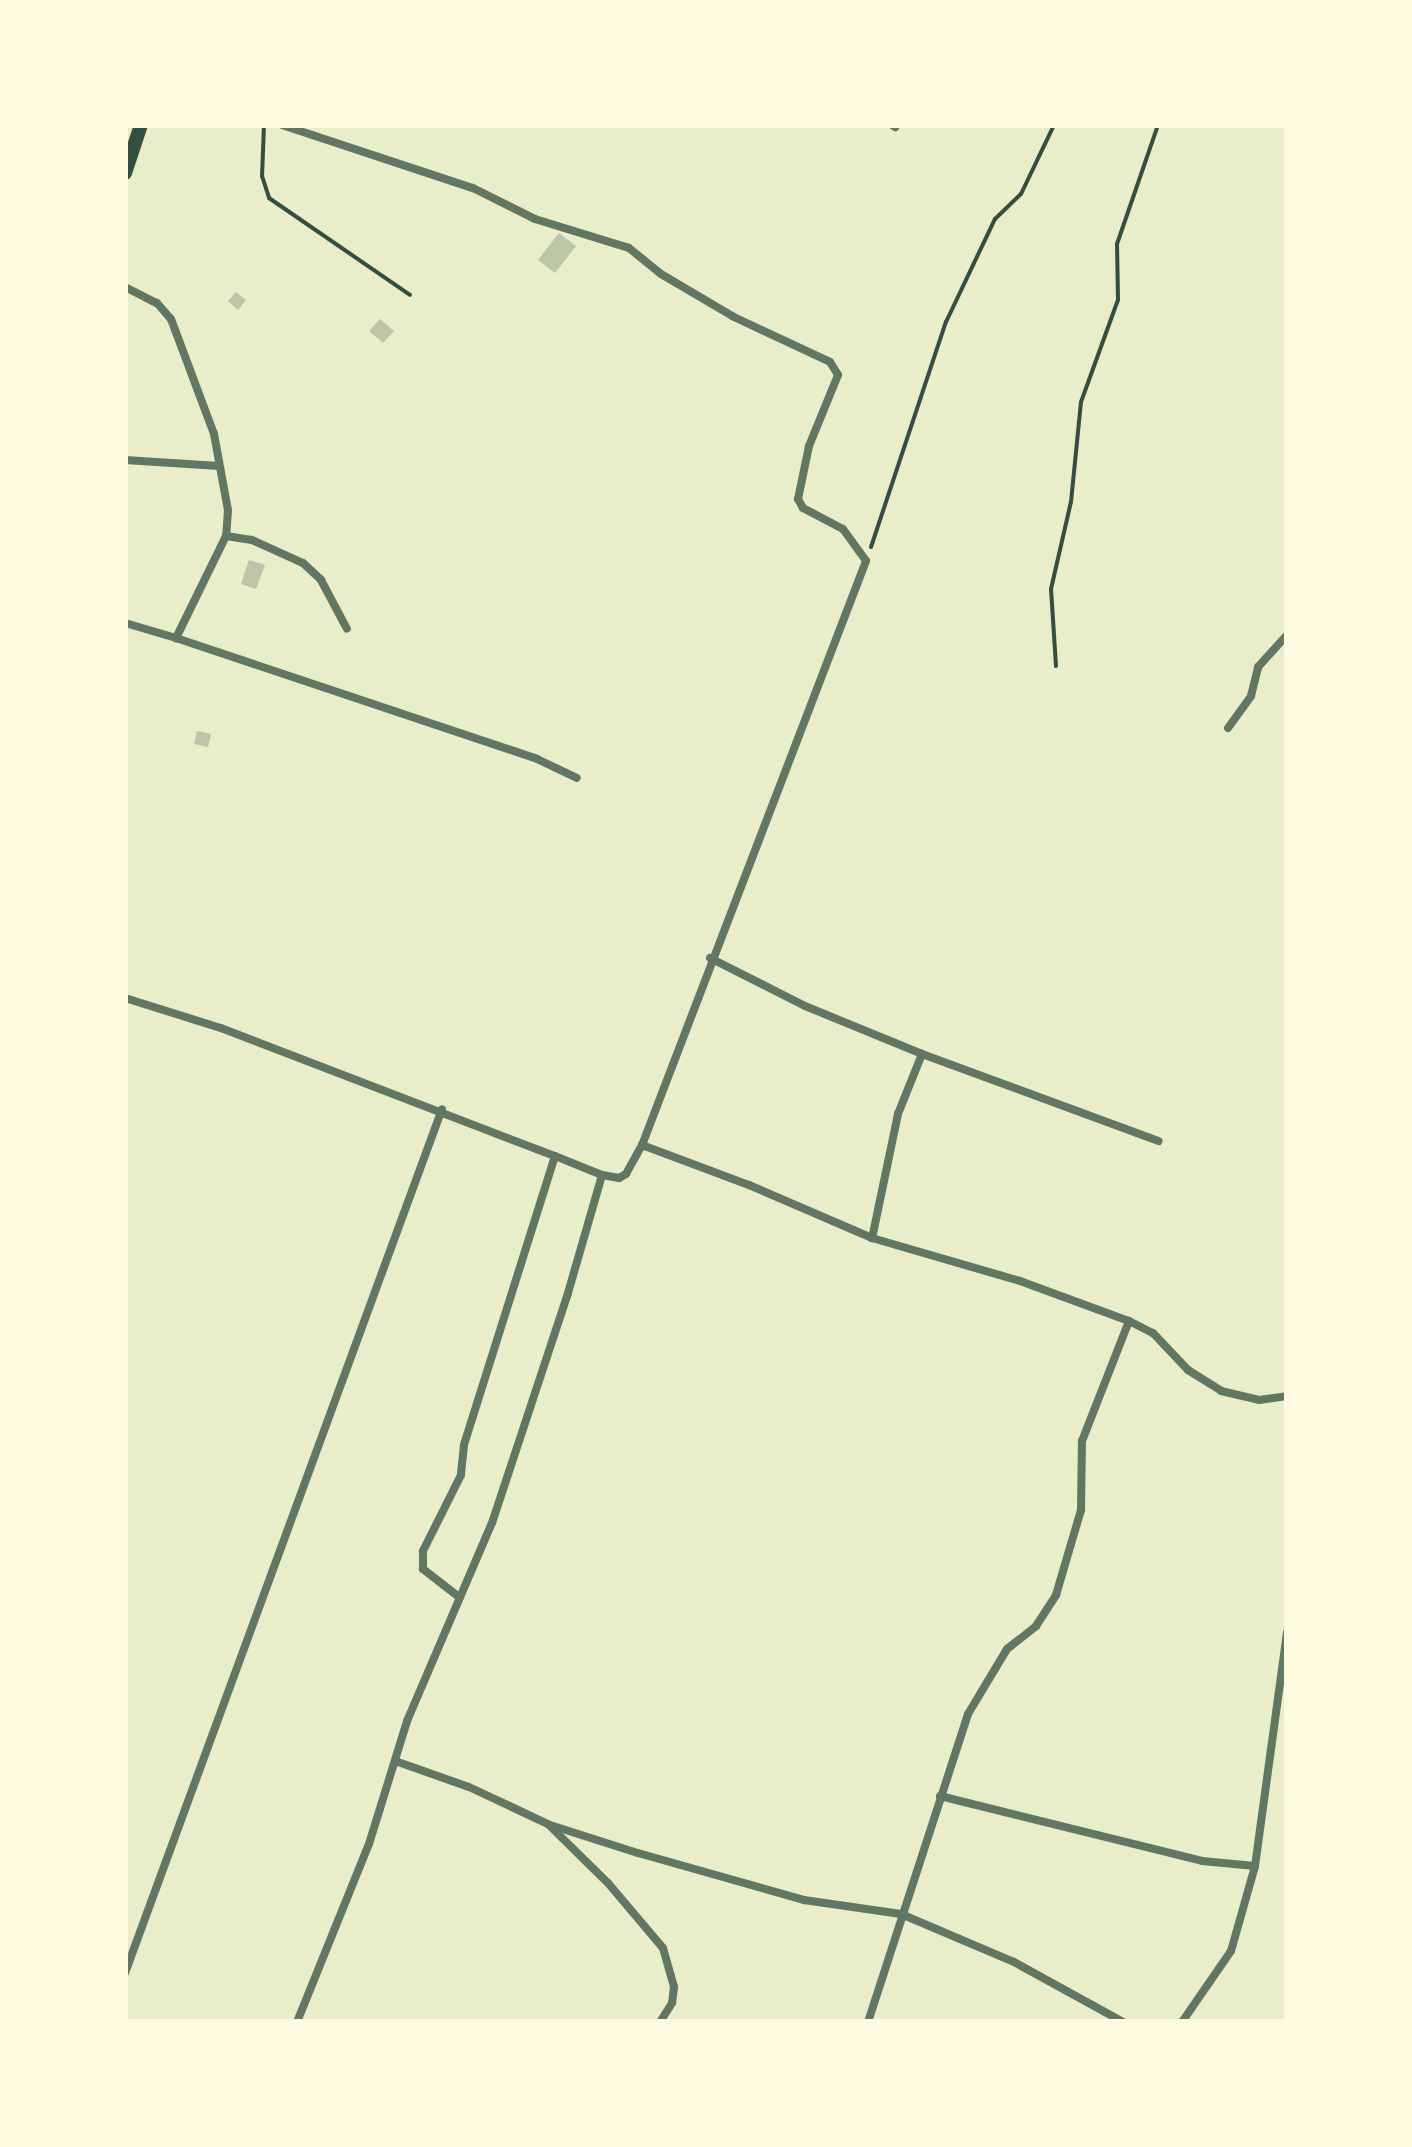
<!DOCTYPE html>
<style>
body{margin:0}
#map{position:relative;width:1412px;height:2147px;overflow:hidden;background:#e9edc9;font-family:Quicksand,sans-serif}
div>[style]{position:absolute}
.building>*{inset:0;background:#bcc5a7}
.path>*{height:4px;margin:-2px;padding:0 2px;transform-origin:2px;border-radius:2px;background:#344e41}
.minor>*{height:8px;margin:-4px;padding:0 4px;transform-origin:4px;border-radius:4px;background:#617663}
.trunk>*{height:14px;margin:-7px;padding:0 7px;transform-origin:7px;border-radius:7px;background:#344e41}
span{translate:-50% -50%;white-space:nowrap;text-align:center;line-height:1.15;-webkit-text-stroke:10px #fefae0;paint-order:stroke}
.frame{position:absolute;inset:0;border:128px solid #fefae0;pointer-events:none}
</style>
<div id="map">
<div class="building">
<div style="clip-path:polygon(559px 233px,576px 246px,555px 273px,538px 260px)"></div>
<div style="clip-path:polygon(236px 292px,246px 300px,238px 310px,228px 301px)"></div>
<div style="clip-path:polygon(380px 319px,394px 331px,383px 343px,369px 331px)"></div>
<div style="clip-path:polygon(249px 560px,265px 565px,256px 589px,241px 584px)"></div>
<div style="clip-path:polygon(197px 731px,211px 734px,208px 747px,194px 744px)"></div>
</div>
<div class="path">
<div style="left:264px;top:125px;width:51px;rotate:92.2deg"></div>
<div style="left:262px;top:176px;width:23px;rotate:72deg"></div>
<div style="left:269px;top:198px;width:171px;rotate:34.5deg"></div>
<div style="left:871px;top:547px;width:237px;rotate:-71.6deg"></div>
<div style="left:946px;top:322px;width:114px;rotate:-64.6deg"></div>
<div style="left:995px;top:219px;width:36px;rotate:-44deg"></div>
<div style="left:1021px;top:194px;width:76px;rotate:-64.4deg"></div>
<div style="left:1056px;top:666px;width:77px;rotate:-93.7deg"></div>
<div style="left:1051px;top:589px;width:89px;rotate:-77.1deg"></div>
<div style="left:1071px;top:502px;width:100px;rotate:-84.3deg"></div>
<div style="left:1081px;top:402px;width:109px;rotate:-70.1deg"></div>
<div style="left:1118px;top:300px;width:56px;rotate:-91deg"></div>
<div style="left:1117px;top:244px;width:126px;rotate:-71deg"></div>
</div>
<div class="minor">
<div style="left:282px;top:125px;width:201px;rotate:18.3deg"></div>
<div style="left:473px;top:188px;width:69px;rotate:26.6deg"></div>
<div style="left:535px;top:219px;width:98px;rotate:17.1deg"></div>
<div style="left:629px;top:248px;width:41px;rotate:39.1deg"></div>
<div style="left:661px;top:274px;width:85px;rotate:30.5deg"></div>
<div style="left:734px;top:317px;width:106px;rotate:25.1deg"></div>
<div style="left:830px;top:362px;width:15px;rotate:58deg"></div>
<div style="left:838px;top:375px;width:77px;rotate:112.2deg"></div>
<div style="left:809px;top:446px;width:54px;rotate:101.7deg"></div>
<div style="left:798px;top:499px;width:10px;rotate:61deg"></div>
<div style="left:803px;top:508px;width:45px;rotate:27.7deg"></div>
<div style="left:843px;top:529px;width:39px;rotate:54deg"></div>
<div style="left:866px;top:561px;width:625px;rotate:110.98deg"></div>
<div style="left:642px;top:1145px;width:33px;rotate:119deg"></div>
<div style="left:626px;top:1174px;width:8px;rotate:150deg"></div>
<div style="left:619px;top:1178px;width:17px;rotate:-170deg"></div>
<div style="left:892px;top:125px;width:4px;rotate:34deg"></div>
<div style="left:125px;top:287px;width:36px;rotate:27deg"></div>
<div style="left:157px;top:303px;width:21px;rotate:49deg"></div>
<div style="left:171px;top:319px;width:123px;rotate:69.5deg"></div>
<div style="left:214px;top:434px;width:77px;rotate:79.6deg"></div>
<div style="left:228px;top:510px;width:26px;rotate:94deg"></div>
<div style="left:226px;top:536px;width:114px;rotate:116.1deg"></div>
<div style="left:176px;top:638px;width:53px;rotate:-163.6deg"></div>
<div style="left:125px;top:460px;width:94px;rotate:3.7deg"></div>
<div style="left:226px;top:536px;width:26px;rotate:9deg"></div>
<div style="left:252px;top:540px;width:56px;rotate:24.3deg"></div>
<div style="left:303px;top:563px;width:25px;rotate:43deg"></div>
<div style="left:321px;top:580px;width:55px;rotate:62deg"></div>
<div style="left:176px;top:638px;width:381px;rotate:18.5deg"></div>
<div style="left:537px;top:759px;width:44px;rotate:25.4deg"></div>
<div style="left:1228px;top:728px;width:39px;rotate:-54deg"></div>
<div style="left:1251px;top:696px;width:30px;rotate:-76deg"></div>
<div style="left:1258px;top:667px;width:43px;rotate:-47.8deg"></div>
<div style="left:710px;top:958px;width:106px;rotate:26.8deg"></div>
<div style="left:805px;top:1006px;width:126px;rotate:22.3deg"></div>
<div style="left:922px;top:1054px;width:252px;rotate:20.2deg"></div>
<div style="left:125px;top:998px;width:101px;rotate:17.4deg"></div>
<div style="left:221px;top:1028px;width:358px;rotate:21deg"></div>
<div style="left:555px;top:1156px;width:303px;rotate:107.5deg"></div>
<div style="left:464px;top:1445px;width:30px;rotate:96deg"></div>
<div style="left:461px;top:1475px;width:85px;rotate:116.6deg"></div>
<div style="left:423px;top:1551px;width:18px;rotate:90deg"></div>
<div style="left:423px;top:1569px;width:46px;rotate:37.9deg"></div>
<div style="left:922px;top:1054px;width:65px;rotate:111.8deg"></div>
<div style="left:898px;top:1114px;width:127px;rotate:101.8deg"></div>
<div style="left:872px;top:1238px;width:154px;rotate:16.2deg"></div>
<div style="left:1020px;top:1281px;width:116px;rotate:20.2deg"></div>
<div style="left:1129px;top:1321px;width:27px;rotate:27deg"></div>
<div style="left:1153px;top:1333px;width:51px;rotate:46.6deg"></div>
<div style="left:1188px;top:1370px;width:39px;rotate:32deg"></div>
<div style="left:1221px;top:1391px;width:39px;rotate:13deg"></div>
<div style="left:1259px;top:1400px;width:28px;rotate:-8deg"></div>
<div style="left:642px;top:1145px;width:114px;rotate:20.5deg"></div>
<div style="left:749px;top:1185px;width:134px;rotate:23.3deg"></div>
<div style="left:398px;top:1762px;width:75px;rotate:19.4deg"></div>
<div style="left:469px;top:1787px;width:89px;rotate:25.1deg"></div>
<div style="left:550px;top:1825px;width:92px;rotate:17.7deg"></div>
<div style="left:638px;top:1853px;width:173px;rotate:15.8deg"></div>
<div style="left:804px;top:1900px;width:98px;rotate:8.2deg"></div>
<div style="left:901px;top:1914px;width:123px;rotate:23deg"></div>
<div style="left:1014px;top:1962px;width:124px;rotate:28.8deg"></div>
<div style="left:940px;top:1796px;width:270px;rotate:13.9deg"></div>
<div style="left:1202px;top:1861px;width:53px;rotate:5.4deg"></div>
<div style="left:550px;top:1826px;width:81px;rotate:44.5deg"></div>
<div style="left:608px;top:1883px;width:85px;rotate:49.8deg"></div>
<div style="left:663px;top:1948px;width:41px;rotate:74.2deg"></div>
<div style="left:674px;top:1987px;width:16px;rotate:97deg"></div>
<div style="left:672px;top:2003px;width:22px;rotate:122deg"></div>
<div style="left:125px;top:1973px;width:920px;rotate:-69.85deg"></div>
<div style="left:297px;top:2022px;width:192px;rotate:-68deg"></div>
<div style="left:369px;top:1844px;width:129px;rotate:-72.8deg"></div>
<div style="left:407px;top:1721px;width:215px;rotate:-66.8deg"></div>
<div style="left:492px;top:1523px;width:242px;rotate:-71.7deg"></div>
<div style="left:568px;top:1293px;width:123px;rotate:-73.9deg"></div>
<div style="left:602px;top:1175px;width:51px;rotate:-158deg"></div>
<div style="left:868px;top:2022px;width:324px;rotate:-72deg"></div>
<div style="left:968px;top:1714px;width:76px;rotate:-59deg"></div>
<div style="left:1007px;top:1649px;width:37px;rotate:-38deg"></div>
<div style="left:1036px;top:1626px;width:37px;rotate:-57deg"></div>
<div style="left:1056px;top:1595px;width:89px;rotate:-73.6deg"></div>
<div style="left:1081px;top:1510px;width:69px;rotate:-89.2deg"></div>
<div style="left:1082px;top:1441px;width:129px;rotate:-68.6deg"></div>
<div style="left:1182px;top:2022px;width:86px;rotate:-55.4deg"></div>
<div style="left:1231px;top:1951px;width:88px;rotate:-74.2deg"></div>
<div style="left:1255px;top:1866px;width:236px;rotate:-82.2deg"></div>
</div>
<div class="trunk">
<div style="left:125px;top:173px;width:51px;rotate:-71.6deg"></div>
</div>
<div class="frame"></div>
</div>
